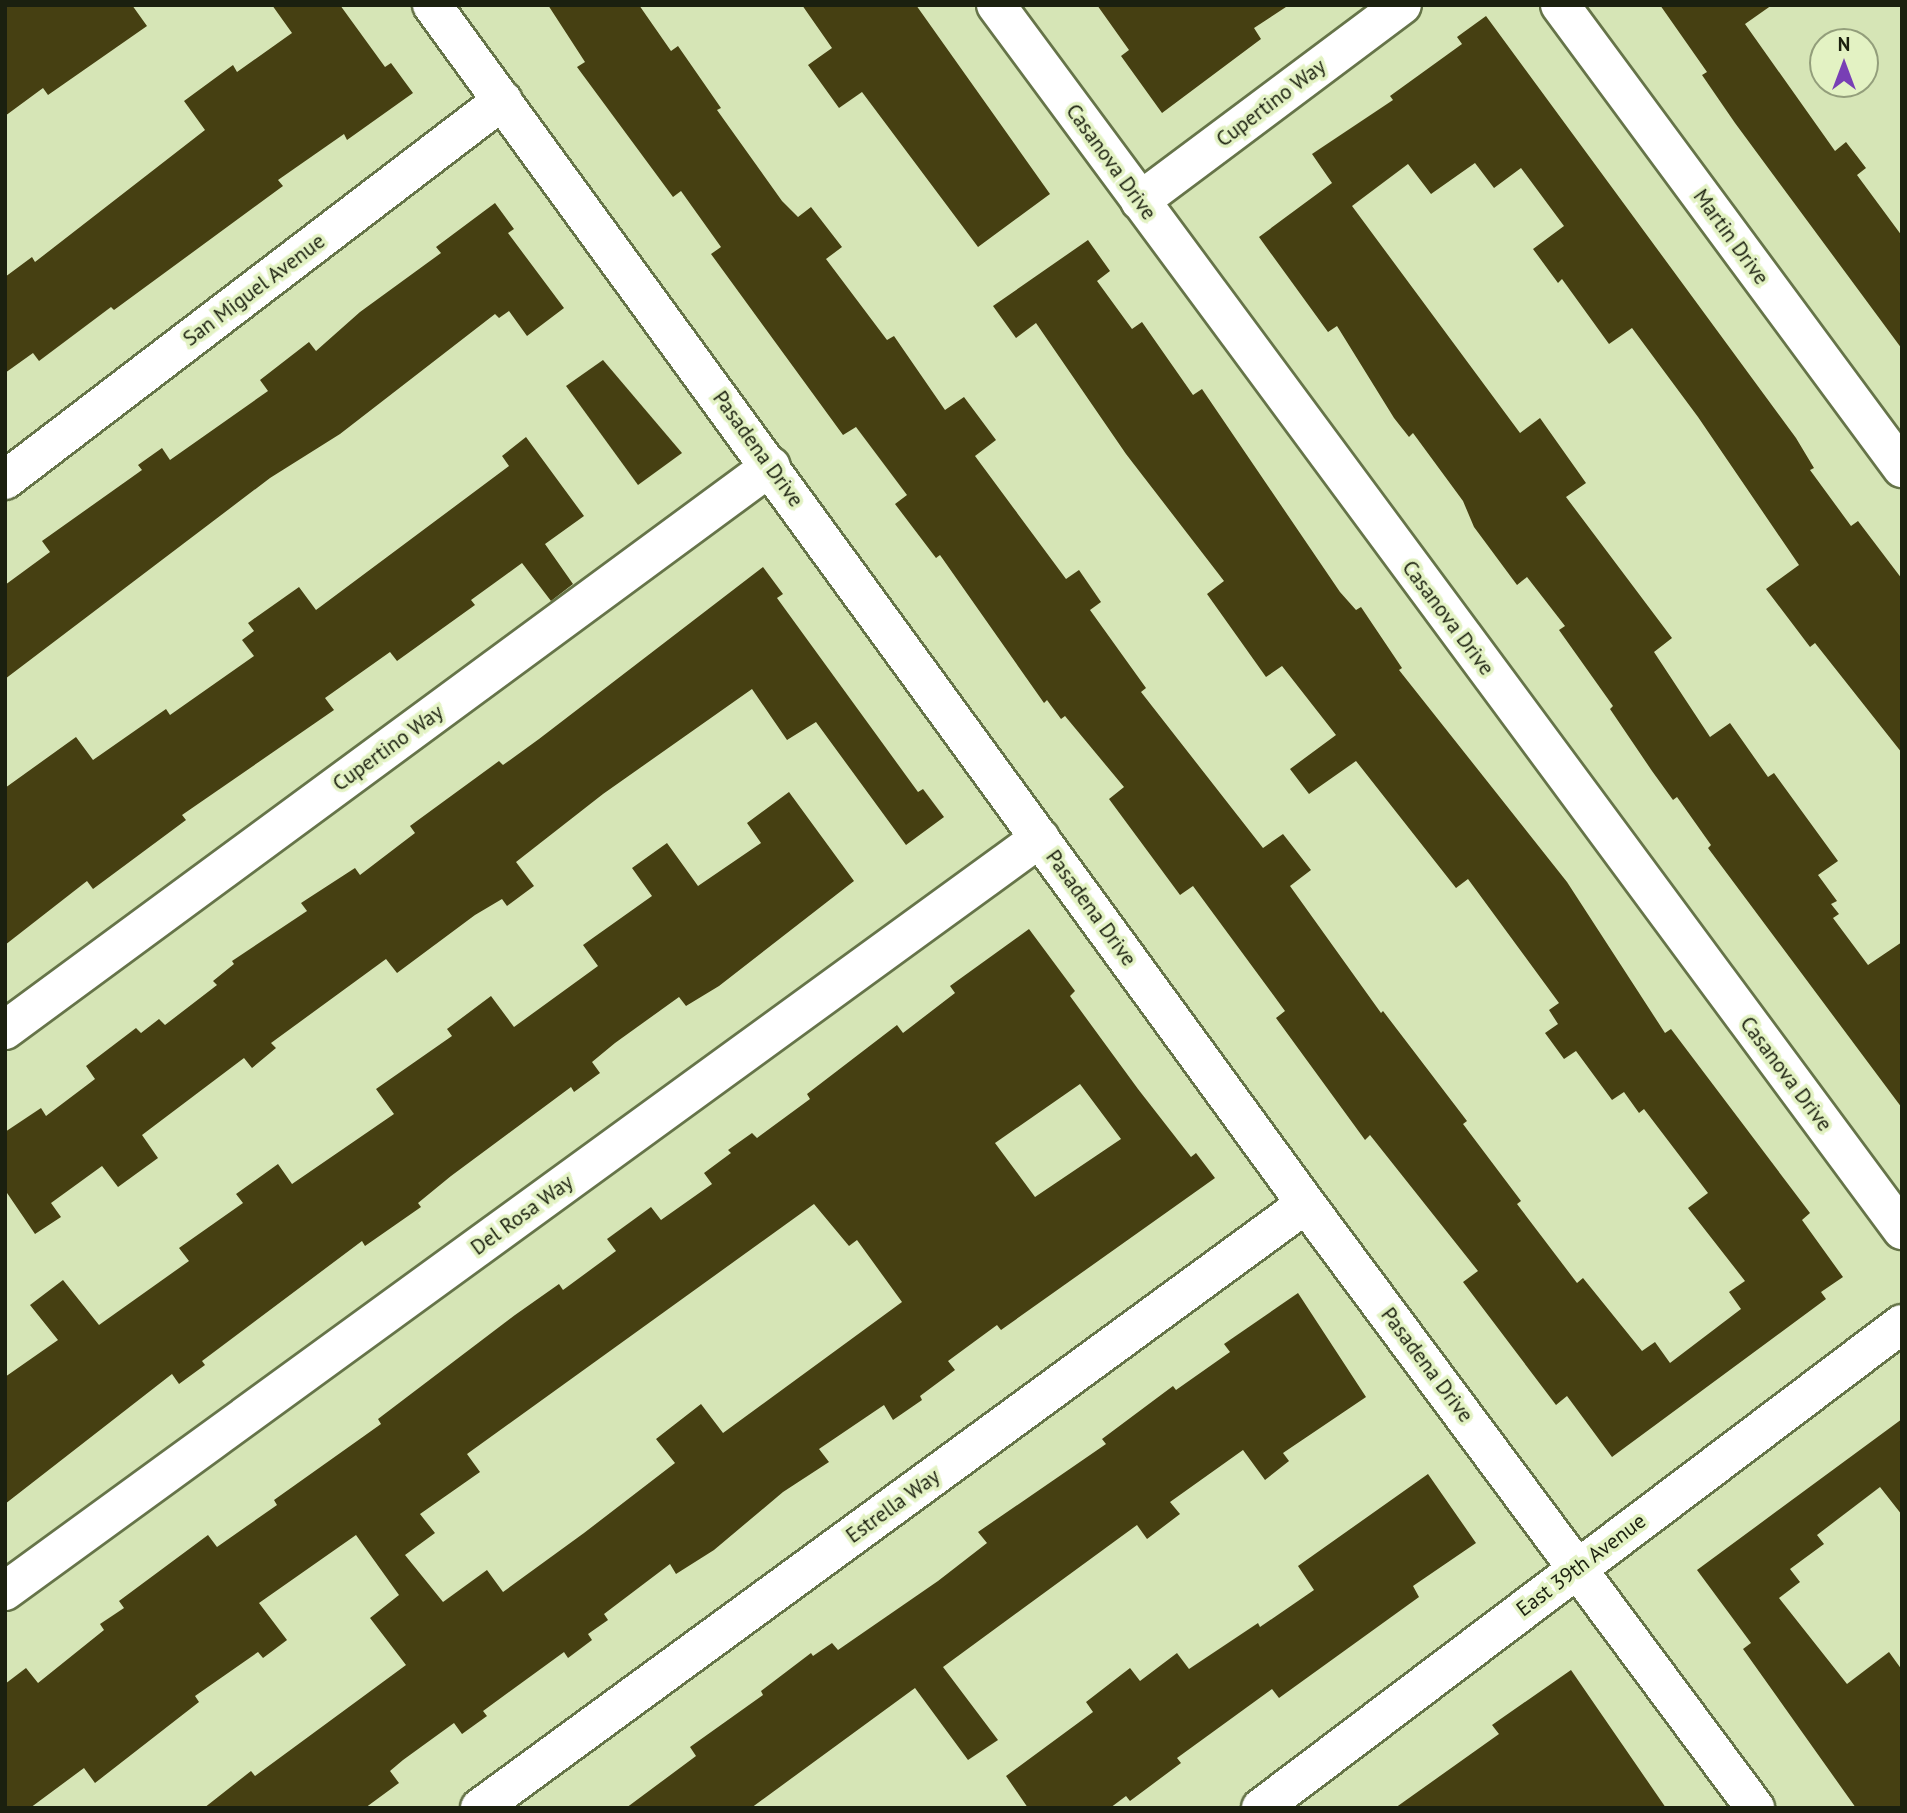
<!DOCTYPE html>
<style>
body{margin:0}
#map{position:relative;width:1907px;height:1813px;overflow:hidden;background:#d6e5b6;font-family:"PT Sans",sans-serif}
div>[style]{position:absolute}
.building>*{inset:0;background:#464012}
.roads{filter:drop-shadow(2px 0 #667449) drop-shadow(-2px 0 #667449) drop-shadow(0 2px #667449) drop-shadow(0 -2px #667449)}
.minor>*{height:38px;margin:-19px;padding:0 19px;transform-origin:19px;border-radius:19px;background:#fff}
span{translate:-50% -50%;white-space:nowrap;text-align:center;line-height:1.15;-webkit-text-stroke:7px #e3f2c3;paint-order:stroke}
.street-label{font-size:21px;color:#1b200f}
.frame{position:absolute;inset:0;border:7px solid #1b200f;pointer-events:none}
.north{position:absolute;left:1809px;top:28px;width:70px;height:70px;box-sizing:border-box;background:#e3f2c3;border:2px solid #939e7b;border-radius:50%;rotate:0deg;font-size:19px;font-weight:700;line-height:28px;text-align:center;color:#1b200f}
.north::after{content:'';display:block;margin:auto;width:24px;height:32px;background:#783fb5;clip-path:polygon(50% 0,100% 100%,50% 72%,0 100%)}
</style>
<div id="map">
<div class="building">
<div style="clip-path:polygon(5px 5px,132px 5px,147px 26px,48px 95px,43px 88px,5px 116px)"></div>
<div style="clip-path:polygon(272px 5px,340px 5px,385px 67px,391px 63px,413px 93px,347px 140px,344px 134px,278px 180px,283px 186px,114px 310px,111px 307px,39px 361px,33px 353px,5px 373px,5px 277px,32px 257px,35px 262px,205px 130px,184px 101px,233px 65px,237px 72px,292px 33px)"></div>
<div style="clip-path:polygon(548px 5px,639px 5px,671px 51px,678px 46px,721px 108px,717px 110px,782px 201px,798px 217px,811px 207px,842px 247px,826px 259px,887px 340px,894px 336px,945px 410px,964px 397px,996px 440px,975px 456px,1066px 579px,1079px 570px,1101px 602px,1090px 610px,1146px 688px,1141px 692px,1263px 848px,1283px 834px,1311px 870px,1290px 886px,1381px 1013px,1383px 1011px,1467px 1121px,1463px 1124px,1521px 1201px,1517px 1204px,1577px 1283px,1583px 1278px,1642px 1351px,1655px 1342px,1670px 1363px,1741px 1309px,1729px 1292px,1745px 1281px,1688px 1208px,1708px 1193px,1644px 1109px,1639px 1113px,1624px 1092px,1612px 1100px,1576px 1051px,1564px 1059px,1545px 1033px,1558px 1024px,1549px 1010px,1559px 1003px,1468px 879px,1456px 888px,1356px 761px,1309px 794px,1290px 769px,1336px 735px,1282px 666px,1266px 677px,1207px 594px,1224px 581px,1126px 454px,1036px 323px,1016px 338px,993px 306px,1088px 240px,1110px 271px,1097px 281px,1132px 329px,1142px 322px,1193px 395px,1202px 389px,1340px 592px,1356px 610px,1361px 607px,1402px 668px,1399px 670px,1567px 882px,1665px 1033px,1671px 1029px,1810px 1213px,1802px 1220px,1843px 1277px,1821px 1292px,1826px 1299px,1612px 1457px,1567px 1396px,1556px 1405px,1463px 1282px,1478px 1271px,1370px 1135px,1365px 1140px,1276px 1018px,1285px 1011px,1193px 886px,1180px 895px,1109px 799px,1124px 787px,1065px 716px,1061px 719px,1047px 700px,1044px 703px,940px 555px,936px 558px,895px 504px,907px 495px,856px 427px,843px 435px,711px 254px,721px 247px,681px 191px,673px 197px,577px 67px,585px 62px)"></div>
<div style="clip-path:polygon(802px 5px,916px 5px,1050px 194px,978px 247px,862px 92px,839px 108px,808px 65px,832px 48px)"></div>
<div style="clip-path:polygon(1097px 5px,1289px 5px,1254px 28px,1261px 39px,1162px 113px,1121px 56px,1129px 50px)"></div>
<div style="clip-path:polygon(1660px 5px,1772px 5px,1745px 24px,1835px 151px,1846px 142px,1866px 168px,1857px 175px,1902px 236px,1902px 349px,1735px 123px,1702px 75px,1707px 72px)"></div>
<div style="clip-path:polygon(1486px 16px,1796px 438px,1814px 468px,1810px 470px,1851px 526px,1858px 521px,1902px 579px,1902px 753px,1815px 643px,1810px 647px,1766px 589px,1799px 565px,1698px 417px,1632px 328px,1609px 344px,1562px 279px,1558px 283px,1533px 249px,1564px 226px,1521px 168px,1494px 188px,1475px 163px,1431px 194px,1408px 164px,1352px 206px,1520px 433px,1540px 418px,1586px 483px,1566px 497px,1672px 638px,1654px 652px,1710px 737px,1730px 723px,1768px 777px,1774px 773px,1838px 861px,1818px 875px,1837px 901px,1831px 904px,1839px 914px,1833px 918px,1868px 965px,1902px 942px,1902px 1108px,1708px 848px,1711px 845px,1677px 797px,1673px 800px,1652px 771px,1610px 709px,1613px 706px,1559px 630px,1565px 626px,1527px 577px,1517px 585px,1474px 527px,1463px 501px,1413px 433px,1409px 437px,1394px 418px,1337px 326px,1328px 332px,1259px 237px,1332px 183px,1312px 154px,1393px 100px,1390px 96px,1462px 44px,1457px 37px)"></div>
<div style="clip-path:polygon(495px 203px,514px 229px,508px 233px,564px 308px,527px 336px,509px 311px,499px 318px,495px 314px,340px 434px,270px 478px,5px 679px,5px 585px,50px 552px,42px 541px,142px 470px,138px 465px,162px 448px,170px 460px,268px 391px,260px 380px,309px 342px,316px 351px,360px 312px,441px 253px,436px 247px)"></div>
<div style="clip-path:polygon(603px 360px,682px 453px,638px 485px,566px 386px)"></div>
<div style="clip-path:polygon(526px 437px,584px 516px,545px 544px,573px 584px,551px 601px,522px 563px,471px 600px,475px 605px,397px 661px,390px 652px,325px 698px,334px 710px,182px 815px,186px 820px,93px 889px,87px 881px,5px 945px,5px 788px,76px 737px,93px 760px,166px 709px,170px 715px,254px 656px,242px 640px,254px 631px,248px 623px,299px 587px,316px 610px,509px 466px,502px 456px)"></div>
<div style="clip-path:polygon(763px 567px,783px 594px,777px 598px,918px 792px,923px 789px,944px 817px,906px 845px,816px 722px,787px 740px,752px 689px,603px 794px,516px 862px,534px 886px,507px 906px,502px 899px,475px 915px,397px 973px,386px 959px,271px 1043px,276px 1048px,252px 1068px,244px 1058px,142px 1135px,158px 1158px,118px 1187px,102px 1166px,51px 1203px,61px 1217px,35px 1234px,5px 1190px,5px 1132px,41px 1108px,46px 1116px,95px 1079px,86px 1066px,136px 1028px,141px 1033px,159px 1019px,165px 1025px,217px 985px,213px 981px,234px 964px,232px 961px,307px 911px,301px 903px,355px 868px,360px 875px,415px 833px,410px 826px,499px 761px,503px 765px,539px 739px)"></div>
<div style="clip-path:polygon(789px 792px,854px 881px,719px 986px,686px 1006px,679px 997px,615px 1043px,592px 1062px,600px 1073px,574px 1092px,571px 1087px,451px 1176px,418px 1203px,421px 1207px,365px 1246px,362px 1241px,202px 1361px,205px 1365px,179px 1384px,172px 1374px,5px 1504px,5px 1377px,58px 1340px,30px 1305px,63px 1280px,99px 1325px,189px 1261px,179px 1248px,243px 1203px,236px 1194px,278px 1164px,292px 1184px,394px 1114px,376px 1089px,452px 1036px,447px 1029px,491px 996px,514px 1027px,598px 966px,583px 945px,652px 896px,632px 868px,667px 843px,698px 886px,761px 843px,747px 823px)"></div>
<div style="clip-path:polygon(evenodd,1029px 929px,1075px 991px,1070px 996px,1138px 1089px,1191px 1157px,1196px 1153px,1215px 1178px,1001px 1330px,997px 1325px,948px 1361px,955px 1370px,920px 1396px,922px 1400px,893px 1420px,884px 1405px,819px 1449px,829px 1462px,783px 1492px,714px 1550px,676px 1574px,670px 1564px,604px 1614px,608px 1620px,588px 1634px,592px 1640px,568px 1658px,564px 1652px,483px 1711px,487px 1716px,462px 1734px,454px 1723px,403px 1760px,390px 1771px,399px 1783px,365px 1808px,204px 1808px,251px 1771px,255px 1776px,406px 1665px,370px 1618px,399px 1595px,356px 1535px,259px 1603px,287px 1640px,263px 1658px,258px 1652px,195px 1696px,199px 1702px,95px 1783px,84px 1768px,30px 1808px,5px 1808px,5px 1684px,26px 1668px,38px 1683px,104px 1630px,100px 1624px,124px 1608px,119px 1601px,208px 1535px,217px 1547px,277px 1505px,274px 1500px,381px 1424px,378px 1419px,515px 1315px,559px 1284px,563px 1290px,616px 1251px,607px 1239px,651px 1207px,661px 1220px,712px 1184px,704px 1173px,731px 1153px,728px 1150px,752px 1133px,757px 1138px,810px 1099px,807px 1094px,897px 1025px,903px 1033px,955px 993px,950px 986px,1029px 929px,1080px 1084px,1121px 1139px,1035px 1197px,995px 1143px,1080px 1084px,1029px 929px,814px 1204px,849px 1246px,857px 1240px,902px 1302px,723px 1433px,701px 1404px,656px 1439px,675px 1463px,584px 1533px,503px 1592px,487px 1570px,443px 1602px,405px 1555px,435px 1533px,420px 1514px,480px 1472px,467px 1454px,814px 1204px)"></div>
<div style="clip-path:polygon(1298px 1293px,1366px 1397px,1283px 1453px,1289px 1461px,1265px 1480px,1243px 1450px,1170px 1502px,1180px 1514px,1147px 1539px,1137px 1525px,943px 1667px,998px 1740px,968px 1760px,915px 1688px,751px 1808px,626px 1808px,696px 1756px,690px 1747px,763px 1695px,761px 1691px,811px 1653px,813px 1656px,832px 1643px,838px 1650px,938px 1581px,987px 1543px,978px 1532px,1106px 1444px,1102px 1439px,1173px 1386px,1176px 1390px,1230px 1352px,1224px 1344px)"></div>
<div style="clip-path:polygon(1902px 1419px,1902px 1515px,1880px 1487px,1817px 1535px,1824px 1544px,1790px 1569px,1800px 1582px,1779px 1598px,1847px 1684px,1889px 1652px,1902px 1670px,1902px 1808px,1856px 1808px,1743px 1649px,1751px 1643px,1697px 1570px)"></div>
<div style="clip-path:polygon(1428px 1474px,1476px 1543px,1413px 1586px,1419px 1597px,1279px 1698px,1272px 1689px,1177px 1758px,1181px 1763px,1130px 1801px,1126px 1796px,1110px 1808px,1028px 1808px,1006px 1776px,1093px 1712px,1086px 1702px,1130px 1668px,1140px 1681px,1177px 1653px,1189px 1669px,1258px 1623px,1260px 1627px,1314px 1590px,1298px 1566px)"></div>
<div style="clip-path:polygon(1571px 1670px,1666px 1808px,1395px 1808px,1499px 1734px,1492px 1725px)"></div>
</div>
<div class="roads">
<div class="minor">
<div style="left:432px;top:5px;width:1484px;rotate:53.91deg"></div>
<div style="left:1306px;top:1204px;width:753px;rotate:53.37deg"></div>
<div style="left:996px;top:5px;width:1524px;rotate:53.51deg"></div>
<div style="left:1560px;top:5px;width:576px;rotate:53.55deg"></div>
<div style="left:1140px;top:201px;width:327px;rotate:-36.8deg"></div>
<div style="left:5px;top:480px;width:626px;rotate:-37.35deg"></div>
<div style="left:5px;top:1030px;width:951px;rotate:-36.36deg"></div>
<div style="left:5px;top:1591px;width:1280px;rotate:-36.04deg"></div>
<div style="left:480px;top:1808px;width:1023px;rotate:-36.18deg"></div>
<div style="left:1261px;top:1808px;width:803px;rotate:-37.06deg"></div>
</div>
</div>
<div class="street-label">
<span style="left:1271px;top:103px;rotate:-37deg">Cupertino Way</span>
<span style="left:1111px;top:162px;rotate:54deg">Casanova Drive</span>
<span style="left:1731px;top:237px;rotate:54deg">Martin Drive</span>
<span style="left:254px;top:290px;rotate:-37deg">San Miguel Avenue</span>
<span style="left:758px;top:449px;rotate:54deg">Pasadena Drive</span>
<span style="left:1448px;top:618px;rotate:53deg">Casanova Drive</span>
<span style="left:388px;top:748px;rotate:-36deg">Cupertino Way</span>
<span style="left:1091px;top:908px;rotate:54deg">Pasadena Drive</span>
<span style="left:1786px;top:1074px;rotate:53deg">Casanova Drive</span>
<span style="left:522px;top:1215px;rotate:-36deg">Del Rosa Way</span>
<span style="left:1427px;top:1365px;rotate:53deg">Pasadena Drive</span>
<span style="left:893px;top:1506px;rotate:-36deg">Estrella Way</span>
<span style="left:1581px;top:1565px;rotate:-37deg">East 39th Avenue</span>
</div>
<div class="frame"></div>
<div class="north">N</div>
</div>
